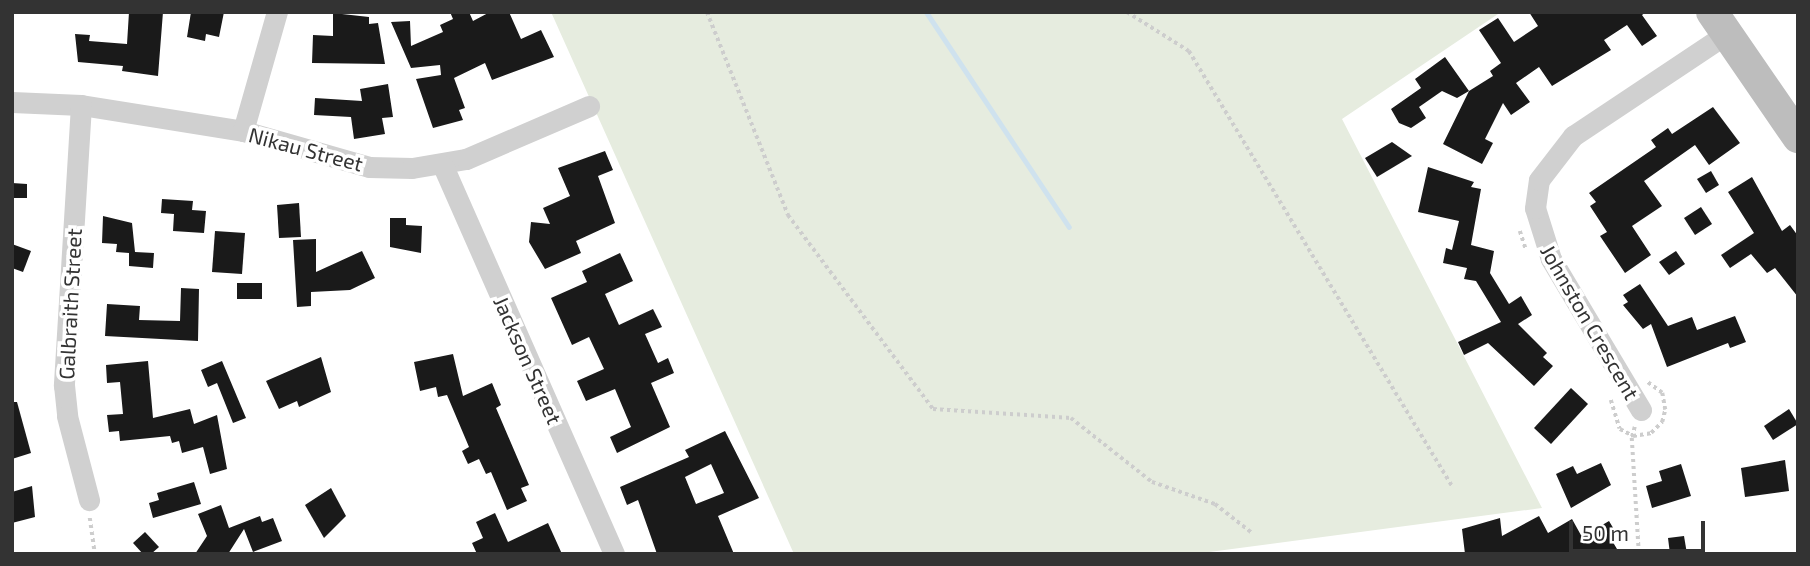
<!DOCTYPE html>
<style>
body{margin:0}
#map{position:relative;width:1810px;height:566px;overflow:hidden;background:#fff;font-family:"Exo 2",sans-serif}
div>[style]{position:absolute}
.green>*{inset:0;background:#e6ecdf}
.stream>*{height:5px;margin:-2.5px;padding:0 2.5px;transform-origin:2.5px;border-radius:2.5px;background:#cfe2ee}
.building>*{inset:0;background:#1a1a1a}
.path>*{height:3.5px;margin-top:-1.75px;transform-origin:0;background:repeating-linear-gradient(90deg,#cdcdcd 0 3.5px,transparent 0 7px)}
.street>*{height:21px;margin:-10.5px;padding:0 10.5px;transform-origin:10.5px;border-radius:10.5px;background:#d0d0d0}
.secondary>*{height:32px;margin:-16px;padding:0 16px;transform-origin:16px;border-radius:16px;background:#bdbdbd}
span{translate:-50% -50%;white-space:nowrap;text-align:center;line-height:1.15;-webkit-text-stroke:7px #fff;paint-order:stroke}
.street-label{font-size:21px;color:#333}
.frame{position:absolute;inset:0;border:14px solid #333;pointer-events:none}
.scale{position:absolute;left:1569px;top:521px;width:136px;height:32px;box-sizing:border-box;border:4px solid #333;border-top:0;padding-left:9px;font-size:21px;line-height:24px;white-space:nowrap;color:#333;-webkit-text-stroke:5px #fff;paint-order:stroke}
</style>
<div id="map">
<div class="green">
<div style="clip-path:polygon(551px 12px,1501px 12px,1342px 119px,1542px 508px,1194px 554px,794px 554px)"></div>
</div>
<div class="stream">
<div style="left:926px;top:12px;width:258px;rotate:56.4deg"></div>
</div>
<div class="building">
<div style="clip-path:polygon(129px 12px,163px 12px,158px 76px,122px 71px,123px 66px,78px 62px,75px 34px,90px 35px,89px 41px,127px 44px)"></div>
<div style="clip-path:polygon(191px 12px,224px 12px,219px 37px,206px 34px,205px 41px,187px 37px)"></div>
<div style="clip-path:polygon(450px 12px,469px 12px,473px 21px,490px 12px,509px 12px,521px 39px,541px 30px,554px 57px,492px 80px,485px 63px,454px 78px,465px 108px,459px 110px,463px 120px,433px 128px,416px 79px,441px 75px,440px 65px,411px 68px,391px 22px,410px 21px,411px 46px,443px 32px,440px 25px,453px 19px)"></div>
<div style="clip-path:polygon(1529px 12px,1646px 12px,1642px 15px,1657px 36px,1642px 46px,1627px 25px,1604px 40px,1611px 50px,1552px 86px,1539px 67px,1516px 83px,1530px 102px,1511px 115px,1503px 103px,1485px 139px,1493px 143px,1482px 164px,1443px 144px,1469px 91px,1493px 76px,1490px 71px,1501px 63px,1479px 30px,1498px 18px,1514px 42px,1538px 26px)"></div>
<div style="clip-path:polygon(333px 13px,369px 17px,369px 24px,378px 23px,385px 64px,312px 63px,313px 35px,333px 36px)"></div>
<div style="clip-path:polygon(1445px 57px,1469px 91px,1457px 98px,1442px 91px,1419px 107px,1426px 118px,1411px 128px,1399px 123px,1391px 109px,1421px 88px,1415px 79px)"></div>
<div style="clip-path:polygon(388px 84px,393px 117px,382px 118px,385px 134px,354px 139px,351px 117px,314px 115px,315px 98px,362px 101px,360px 89px)"></div>
<div style="clip-path:polygon(1713px 107px,1740px 143px,1709px 165px,1695px 145px,1644px 181px,1662px 206px,1632px 226px,1651px 255px,1625px 273px,1600px 236px,1607px 232px,1590px 206px,1596px 202px,1589px 193px,1656px 147px,1651px 140px,1668px 128px,1672px 134px)"></div>
<div style="clip-path:polygon(1392px 142px,1412px 156px,1377px 177px,1365px 158px)"></div>
<div style="clip-path:polygon(605px 151px,613px 170px,598px 176px,615px 223px,576px 241px,581px 253px,545px 269px,529px 242px,531px 222px,550px 224px,543px 208px,570px 196px,558px 168px)"></div>
<div style="clip-path:polygon(1428px 167px,1474px 182px,1471px 187px,1481px 189px,1471px 245px,1494px 251px,1490px 273px,1509px 304px,1521px 296px,1532px 315px,1518px 324px,1547px 353px,1543px 357px,1553px 366px,1534px 386px,1488px 343px,1464px 355px,1458px 342px,1501px 322px,1476px 281px,1464px 279px,1467px 268px,1443px 263px,1446px 248px,1452px 250px,1459px 221px,1418px 212px)"></div>
<div style="clip-path:polygon(1711px 171px,1719px 185px,1706px 193px,1697px 179px)"></div>
<div style="clip-path:polygon(1752px 177px,1782px 231px,1790px 225px,1798px 236px,1798px 297px,1775px 268px,1767px 273px,1751px 254px,1730px 268px,1721px 255px,1754px 233px,1728px 192px)"></div>
<div style="clip-path:polygon(12px 183px,27px 184px,27px 198px,12px 198px)"></div>
<div style="clip-path:polygon(162px 199px,193px 201px,192px 210px,206px 211px,204px 233px,173px 231px,174px 214px,161px 213px)"></div>
<div style="clip-path:polygon(299px 203px,301px 237px,279px 238px,277px 205px)"></div>
<div style="clip-path:polygon(1701px 207px,1712px 224px,1695px 235px,1684px 218px)"></div>
<div style="clip-path:polygon(103px 216px,132px 223px,135px 252px,154px 253px,153px 268px,129px 266px,129px 253px,116px 252px,117px 244px,102px 243px)"></div>
<div style="clip-path:polygon(390px 218px,406px 218px,406px 225px,422px 226px,421px 253px,390px 247px)"></div>
<div style="clip-path:polygon(215px 231px,245px 233px,242px 274px,212px 272px)"></div>
<div style="clip-path:polygon(316px 239px,316px 272px,362px 251px,375px 278px,350px 290px,311px 292px,311px 306px,297px 307px,293px 240px)"></div>
<div style="clip-path:polygon(12px 244px,31px 251px,23px 272px,12px 268px)"></div>
<div style="clip-path:polygon(1676px 251px,1685px 264px,1669px 275px,1659px 262px)"></div>
<div style="clip-path:polygon(620px 253px,633px 281px,605px 294px,619px 325px,653px 309px,662px 327px,645px 334px,658px 363px,668px 358px,674px 373px,651px 383px,670px 427px,617px 453px,610px 437px,631px 427px,615px 389px,586px 401px,577px 381px,604px 369px,589px 337px,572px 345px,551px 298px,587px 282px,582px 271px)"></div>
<div style="clip-path:polygon(237px 283px,262px 283px,262px 299px,237px 299px)"></div>
<div style="clip-path:polygon(1640px 284px,1668px 326px,1692px 317px,1697px 330px,1735px 316px,1746px 342px,1730px 348px,1728px 343px,1667px 367px,1651px 324px,1643px 329px,1623px 305px,1628px 302px,1623px 295px)"></div>
<div style="clip-path:polygon(181px 288px,199px 289px,198px 341px,105px 336px,107px 304px,140px 306px,139px 320px,180px 321px)"></div>
<div style="clip-path:polygon(453px 354px,463px 396px,492px 383px,501px 405px,496px 408px,529px 485px,521px 488px,527px 501px,507px 510px,491px 472px,486px 474px,479px 459px,468px 464px,462px 451px,469px 447px,447px 395px,438px 397px,436px 387px,420px 391px,414px 362px)"></div>
<div style="clip-path:polygon(321px 357px,331px 392px,299px 407px,297px 401px,279px 409px,266px 381px)"></div>
<div style="clip-path:polygon(148px 361px,153px 418px,190px 409px,194px 424px,217px 415px,227px 469px,210px 474px,203px 447px,182px 453px,179px 441px,172px 443px,170px 436px,120px 441px,119px 431px,109px 432px,107px 415px,123px 414px,120px 382px,107px 383px,106px 365px)"></div>
<div style="clip-path:polygon(222px 361px,246px 418px,233px 423px,217px 383px,208px 387px,201px 370px)"></div>
<div style="clip-path:polygon(1571px 388px,1588px 404px,1551px 444px,1534px 428px)"></div>
<div style="clip-path:polygon(12px 402px,17px 402px,31px 453px,12px 459px)"></div>
<div style="clip-path:polygon(1789px 409px,1798px 424px,1773px 440px,1764px 426px)"></div>
<div style="clip-path:polygon(evenodd,725px 431px,759px 498px,718px 516px,734px 554px,657px 554px,638px 500px,627px 505px,620px 487px,689px 457px,685px 450px,725px 431px,711px 464px,724px 493px,696px 504px,685px 477px,711px 464px)"></div>
<div style="clip-path:polygon(1785px 460px,1789px 491px,1745px 497px,1741px 468px)"></div>
<div style="clip-path:polygon(1601px 463px,1611px 485px,1571px 508px,1556px 474px,1573px 466px,1577px 474px)"></div>
<div style="clip-path:polygon(1681px 464px,1691px 496px,1652px 508px,1646px 486px,1662px 481px,1659px 471px)"></div>
<div style="clip-path:polygon(194px 482px,201px 504px,153px 518px,149px 503px,159px 500px,157px 493px)"></div>
<div style="clip-path:polygon(32px 486px,35px 517px,12px 523px,12px 492px)"></div>
<div style="clip-path:polygon(331px 488px,346px 516px,324px 538px,305px 505px)"></div>
<div style="clip-path:polygon(221px 505px,229px 528px,260px 516px,262px 522px,273px 518px,282px 541px,253px 552px,244px 529px,228px 554px,195px 554px,207px 536px,198px 514px)"></div>
<div style="clip-path:polygon(495px 513px,508px 542px,548px 523px,562px 554px,477px 554px,472px 543px,483px 538px,476px 522px)"></div>
<div style="clip-path:polygon(1539px 516px,1548px 533px,1572px 519px,1582px 537px,1609px 521px,1618px 536px,1611px 539px,1620px 554px,1465px 554px,1462px 529px,1500px 518px,1502px 536px)"></div>
<div style="clip-path:polygon(145px 532px,159px 547px,151px 554px,143px 554px,133px 543px)"></div>
<div style="clip-path:polygon(1684px 536px,1687px 554px,1670px 554px,1668px 538px)"></div>
</div>
<div class="path">
<div style="left:707px;top:12px;width:219px;rotate:68.2deg"></div>
<div style="left:788px;top:215px;width:242px;rotate:53.2deg"></div>
<div style="left:933px;top:409px;width:138px;rotate:3.7deg"></div>
<div style="left:1071px;top:418px;width:103px;rotate:38.3deg"></div>
<div style="left:1152px;top:482px;width:67px;rotate:19.2deg"></div>
<div style="left:1215px;top:504px;width:46px;rotate:37.9deg"></div>
<div style="left:1127px;top:12px;width:73px;rotate:32.2deg"></div>
<div style="left:1189px;top:51px;width:508px;rotate:58.84deg"></div>
<div style="left:1520px;top:231px;width:20px;rotate:72deg"></div>
<div style="left:1611px;top:400px;width:30px;rotate:73deg"></div>
<div style="left:1620px;top:429px;width:15px;rotate:28deg"></div>
<div style="left:1633px;top:436px;width:18px;rotate:-9deg"></div>
<div style="left:1651px;top:433px;width:16px;rotate:-45deg"></div>
<div style="left:1662px;top:422px;width:12px;rotate:-76deg"></div>
<div style="left:1665px;top:410px;width:17px;rotate:-100deg"></div>
<div style="left:1662px;top:393px;width:19px;rotate:-144deg"></div>
<div style="left:1635px;top:427px;width:11px;rotate:105deg"></div>
<div style="left:1632px;top:438px;width:116px;rotate:86.5deg"></div>
<div style="left:90px;top:518px;width:36px;rotate:82deg"></div>
</div>
<div class="street">
<div style="left:12px;top:102px;width:69px;rotate:2.5deg"></div>
<div style="left:81px;top:105px;width:164px;rotate:9.1deg"></div>
<div style="left:243px;top:131px;width:131px;rotate:15.9deg"></div>
<div style="left:369px;top:167px;width:43px;rotate:1.3deg"></div>
<div style="left:412px;top:168px;width:55px;rotate:-9.5deg"></div>
<div style="left:466px;top:159px;width:134px;rotate:-23.3deg"></div>
<div style="left:81px;top:105px;width:281px;rotate:93.5deg"></div>
<div style="left:64px;top:385px;width:31px;rotate:84deg"></div>
<div style="left:67px;top:416px;width:87px;rotate:75.3deg"></div>
<div style="left:243px;top:131px;width:124px;rotate:-74.1deg"></div>
<div style="left:443px;top:166px;width:424px;rotate:66.2deg"></div>
<div style="left:1641px;top:410px;width:176px;rotate:-120.8deg"></div>
<div style="left:1551px;top:259px;width:53px;rotate:-107.4deg"></div>
<div style="left:1535px;top:208px;width:28px;rotate:-82deg"></div>
<div style="left:1539px;top:180px;width:56px;rotate:-52.3deg"></div>
<div style="left:1573px;top:136px;width:184px;rotate:-33.7deg"></div>
</div>
<div class="secondary">
<div style="left:1712px;top:12px;width:152px;rotate:55.5deg"></div>
</div>
<div class="street-label">
<span style="left:306px;top:149px;rotate:15deg">Nikau Street</span>
<span style="left:70px;top:304px;rotate:-87deg">Galbraith Street</span>
<span style="left:1590px;top:322px;rotate:60deg">Johnston Crescent</span>
<span style="left:528px;top:360px;rotate:66deg">Jackson Street</span>
</div>
<div class="frame"></div>
<div class="scale">50 m</div>
</div>
